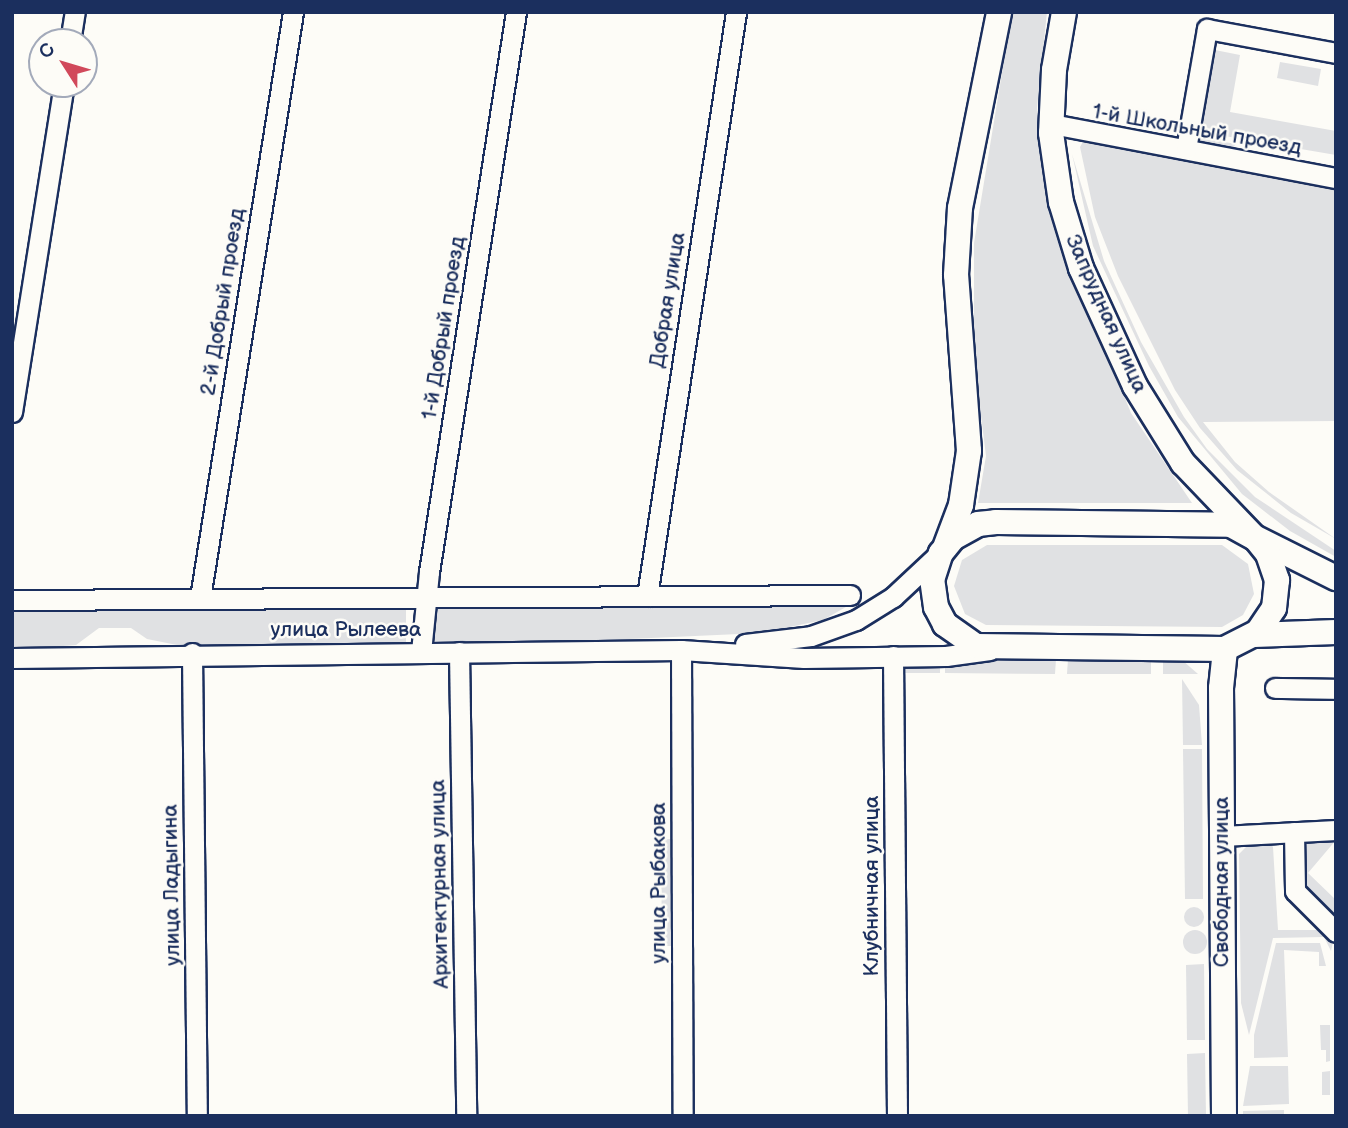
<!DOCTYPE html>
<meta charset="utf-8">
<style>
body{margin:0}
#map{position:relative;width:1348px;height:1128px;overflow:hidden;background:#fdfcf7;font-family:"Balsamiq Sans",sans-serif}
div>[style]{position:absolute}
.green>*{inset:0;background:#e0e1e3}
.round{border-radius:50%}
.roads{filter:drop-shadow(2px 0 #1b2f5e) drop-shadow(-2px 0 #1b2f5e) drop-shadow(0 2px #1b2f5e) drop-shadow(0 -2px #1b2f5e)}
.minor>*{height:19px;margin:-9.5px;padding:0 9.5px;transform-origin:9.5px;border-radius:9.5px;background:#fdfcf7}
.major>*{height:24px;margin:-12px;padding:0 12px;transform-origin:12px;border-radius:12px;background:#fdfcf7}
span{translate:-50% -50%;white-space:nowrap;text-align:center;line-height:1.15;-webkit-text-stroke:5px #fdfcf7;paint-order:stroke}
.street-label{font-size:21px;color:#1b2f5e}
.frame{position:absolute;inset:0;border:14px solid #1b2f5e;pointer-events:none}
.north{position:absolute;left:28px;top:28px;width:70px;height:70px;box-sizing:border-box;background:#fdfcf7;border:2px solid #a3aaba;border-radius:50%;rotate:307deg;font-size:19px;font-weight:700;line-height:28px;text-align:center;color:#1b2f5e}
.north::after{content:'';display:block;margin:auto;width:24px;height:32px;background:#d1495b;clip-path:polygon(50% 0,100% 100%,50% 72%,0 100%)}
</style>
<div id="map">
<div class="green">
<div style="clip-path:polygon(1012px 12px,1047px 12px,1037px 108px,1053px 219px,1131px 413px,1192px 503px,978px 503px,986px 456px,974px 360px,974px 243px)"></div>
<div style="clip-path:polygon(1215px 50px,1240px 55px,1230px 112px,1336px 131px,1336px 155px,1201px 132px)"></div>
<div style="clip-path:polygon(1280px 62px,1321px 69px,1318px 86px,1277px 78px)"></div>
<div style="clip-path:polygon(1196px 137px,1236px 144px,1230px 151px,1197px 145px)"></div>
<div style="clip-path:polygon(1084px 140px,1336px 182px,1336px 421px,1203px 422px,1235px 462px,1269px 492px,1336px 539px,1291px 513px,1237px 470px,1200px 428px,1175px 390px,1118px 276px,1095px 217px,1080px 147px)"></div>
<div style="clip-path:polygon(1072px 154px,1104px 261px,1141px 342px,1184px 417px,1207px 449px,1255px 497px,1336px 551px,1336px 557px,1290px 531px,1242px 494px,1178px 417px,1149px 366px,1093px 246px)"></div>
<div style="clip-path:polygon(987px 545px,1222px 545px,1248px 564px,1254px 594px,1243px 615px,1222px 627px,986px 625px,965px 614px,954px 586px,962px 560px)"></div>
<div style="clip-path:polygon(853px 603px,823px 620px,761px 633px,434px 648px,434px 607px)"></div>
<div style="clip-path:polygon(406px 606px,406px 647px,197px 649px,147px 639px,131px 628px,99px 628px,76px 645px,12px 650px,12px 608px)"></div>
<div style="clip-path:polygon(904px 659px,940px 659px,940px 673px,904px 673px)"></div>
<div style="clip-path:polygon(945px 659px,1056px 659px,1055px 674px,945px 673px)"></div>
<div style="clip-path:polygon(1068px 659px,1151px 660px,1151px 674px,1067px 674px)"></div>
<div style="clip-path:polygon(1163px 660px,1182px 660px,1198px 674px,1163px 674px)"></div>
<div style="clip-path:polygon(1182px 679px,1199px 705px,1202px 745px,1183px 745px)"></div>
<div style="clip-path:polygon(1183px 749px,1202px 749px,1203px 899px,1185px 899px)"></div>
<div style="clip-path:polygon(661px 839px,678px 839px,677px 946px,662px 946px)"></div>
<div style="clip-path:polygon(1336px 840px,1308px 873px,1336px 900px,1336px 922px,1302px 887px,1303px 842px)"></div>
<div style="clip-path:polygon(1249px 844px,1269px 842px,1273px 847px,1278px 930px,1323px 930px,1333px 942px,1331px 951px,1324px 937px,1273px 938px,1249px 1035px,1241px 1003px,1239px 854px)"></div>
<div class="round" style="left:1184px;top:907px;width:20px;height:20px"></div>
<div class="round" style="left:1183px;top:930px;width:24px;height:24px"></div>
<div style="clip-path:polygon(1276px 943px,1320px 943px,1326px 966px,1319px 966px,1319px 952px,1284px 950px,1288px 1057px,1254px 1058px,1254px 1035px)"></div>
<div style="clip-path:polygon(1204px 964px,1205px 1040px,1187px 1040px,1186px 965px)"></div>
<div style="clip-path:polygon(1320px 1025px,1330px 1025px,1330px 1061px,1326px 1062px,1326px 1050px,1321px 1050px)"></div>
<div style="clip-path:polygon(1205px 1053px,1206px 1116px,1188px 1116px,1187px 1054px)"></div>
<div style="clip-path:polygon(1250px 1066px,1288px 1066px,1289px 1104px,1243px 1106px)"></div>
<div style="clip-path:polygon(1330px 1071px,1330px 1095px,1322px 1095px,1322px 1072px)"></div>
<div style="clip-path:polygon(1284px 1110px,1284px 1116px,1243px 1116px,1243px 1111px)"></div>
</div>
<div class="roads">
<div class="minor">
<div style="left:70px;top:42px;width:30px;rotate:-81deg"></div>
<div style="left:1052px;top:124px;width:289px;rotate:10.8deg"></div>
<div style="left:1186px;top:149px;width:122px;rotate:-80.1deg"></div>
<div style="left:1207px;top:29px;width:131px;rotate:10.5deg"></div>
<div style="left:12px;top:412px;width:332px;rotate:-81deg"></div>
<div style="left:647px;top:596px;width:591px;rotate:-81.33deg"></div>
<div style="left:200px;top:598px;width:593px;rotate:-80.98deg"></div>
<div style="left:12px;top:600px;width:838px;rotate:-0.34deg"></div>
<div style="left:745px;top:644px;width:66px;rotate:-6.9deg"></div>
<div style="left:811px;top:636px;width:48px;rotate:-19.6deg"></div>
<div style="left:856px;top:620px;width:44px;rotate:-31.9deg"></div>
<div style="left:893px;top:597px;width:63px;rotate:-43.1deg"></div>
<div style="left:681px;top:650px;width:466px;rotate:89.8deg"></div>
<div style="left:421px;top:652px;width:80px;rotate:-84.3deg"></div>
<div style="left:429px;top:572px;width:567px;rotate:-81.17deg"></div>
<div style="left:459px;top:652px;width:464px;rotate:89.1deg"></div>
<div style="left:192px;top:653px;width:463px;rotate:89.4deg"></div>
<div style="left:893px;top:656px;width:460px;rotate:89.5deg"></div>
<div style="left:12px;top:658px;width:669px;rotate:-0.69deg"></div>
<div style="left:681px;top:650px;width:123px;rotate:3.7deg"></div>
<div style="left:804px;top:658px;width:142px;rotate:-0.8deg"></div>
<div style="left:946px;top:656px;width:44px;rotate:-7.8deg"></div>
<div style="left:1275px;top:688px;width:61px;rotate:0.9deg"></div>
<div style="left:1294px;top:832px;width:59px;rotate:89deg"></div>
<div style="left:1295px;top:891px;width:58px;rotate:45deg"></div>
<div style="left:1222px;top:836px;width:114px;rotate:-3deg"></div>
</div>
<div class="major">
<div style="left:1064px;top:12px;width:59px;rotate:99.8deg"></div>
<div style="left:1054px;top:70px;width:63px;rotate:92.7deg"></div>
<div style="left:1051px;top:133px;width:70px;rotate:81.8deg"></div>
<div style="left:1061px;top:202px;width:69px;rotate:73.1deg"></div>
<div style="left:1081px;top:268px;width:130px;rotate:65.4deg"></div>
<div style="left:1135px;top:386px;width:91px;rotate:58.1deg"></div>
<div style="left:1183px;top:463px;width:103px;rotate:46.2deg"></div>
<div style="left:1254px;top:537px;width:92px;rotate:26.6deg"></div>
<div style="left:996px;top:522px;width:235px;rotate:0.7deg"></div>
<div style="left:1231px;top:525px;width:29px;rotate:29deg"></div>
<div style="left:1256px;top:539px;width:19px;rotate:51deg"></div>
<div style="left:1268px;top:554px;width:28px;rotate:71deg"></div>
<div style="left:1277px;top:580px;width:28px;rotate:96deg"></div>
<div style="left:1274px;top:608px;width:29px;rotate:124deg"></div>
<div style="left:1258px;top:632px;width:37px;rotate:153deg"></div>
<div style="left:1225px;top:649px;width:249px;rotate:-179.3deg"></div>
<div style="left:976px;top:646px;width:38px;rotate:-145deg"></div>
<div style="left:945px;top:624px;width:19px;rotate:-118deg"></div>
<div style="left:936px;top:607px;width:27px;rotate:-98deg"></div>
<div style="left:932px;top:580px;width:28px;rotate:-72deg"></div>
<div style="left:941px;top:553px;width:19px;rotate:-51deg"></div>
<div style="left:953px;top:538px;width:29px;rotate:-29deg"></div>
<div style="left:978px;top:524px;width:18px;rotate:-6deg"></div>
<div style="left:946px;top:545px;width:43px;rotate:-69.4deg"></div>
<div style="left:961px;top:505px;width:55px;rotate:-81.6deg"></div>
<div style="left:969px;top:451px;width:176px;rotate:-94.2deg"></div>
<div style="left:956px;top:275px;width:67px;rotate:-86.6deg"></div>
<div style="left:960px;top:208px;width:200px;rotate:-78.7deg"></div>
<div style="left:1254px;top:635px;width:82px;rotate:-2.1deg"></div>
<div style="left:1224px;top:1116px;width:428px;rotate:-90.4deg"></div>
<div style="left:1221px;top:688px;width:39px;rotate:-84deg"></div>
</div>
</div>
<div class="street-label">
<span style="left:1197px;top:130px;rotate:10deg">1-й Школьный проезд</span>
<span style="left:668px;top:300px;rotate:-81deg">Добрая улица</span>
<span style="left:223px;top:302px;rotate:-81deg">2-й Добрый проезд</span>
<span style="left:1106px;top:314px;rotate:66deg">Запрудная улица</span>
<span style="left:444px;top:328px;rotate:-81deg">1-й Добрый проезд</span>
<span style="left:346px;top:630px">улица Рылеева</span>
<span style="left:1222px;top:882px;rotate:-90deg">Свободная улица</span>
<span style="left:659px;top:883px;rotate:-90deg">улица Рыбакова</span>
<span style="left:440px;top:884px;rotate:-91deg">Архитектурная улица</span>
<span style="left:172px;top:885px;rotate:-91deg">улица Ладыгина</span>
<span style="left:872px;top:886px;rotate:-90deg">Клубничная улица</span>
</div>
<div class="frame"></div>
<div class="north">С</div>
</div>
